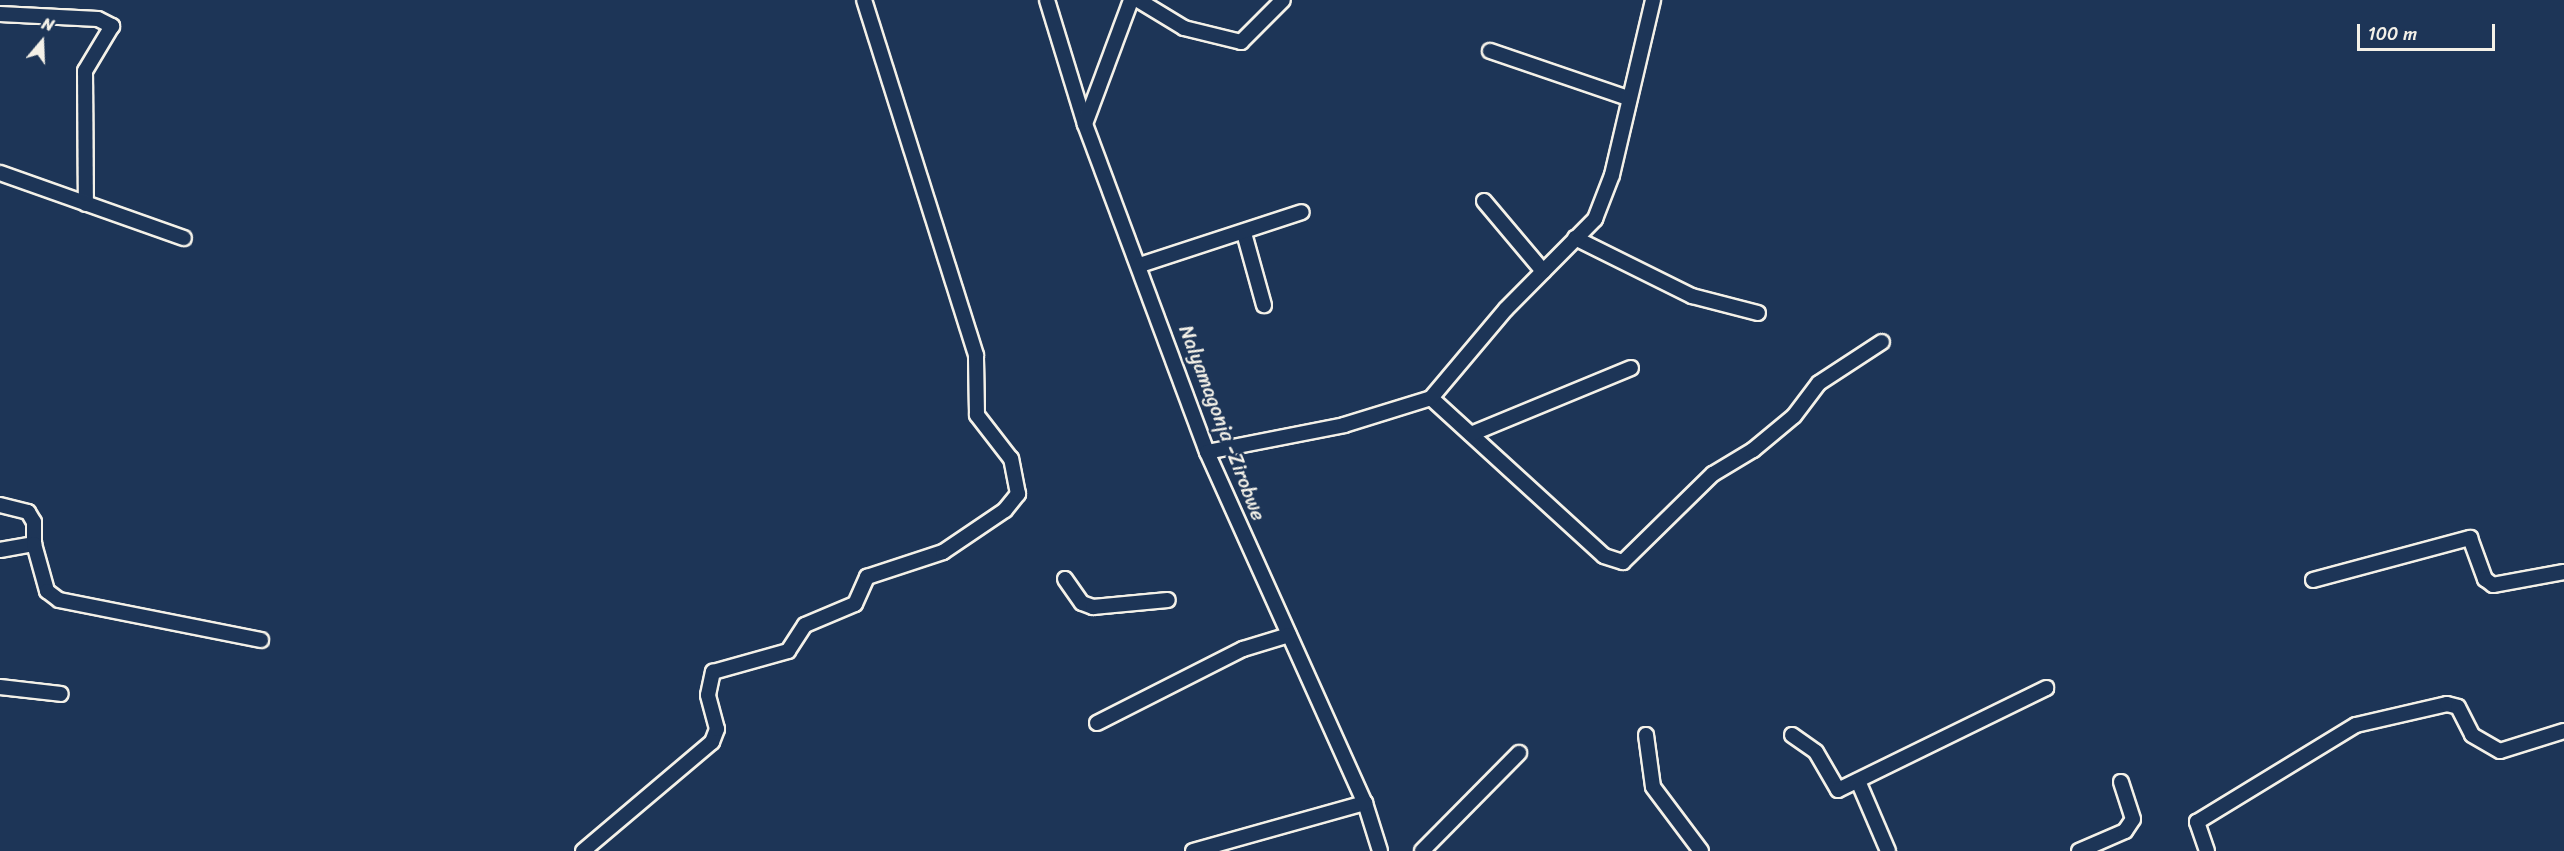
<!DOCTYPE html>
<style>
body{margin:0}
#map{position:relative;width:2564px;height:851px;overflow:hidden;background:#1d3557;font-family:Sriracha,sans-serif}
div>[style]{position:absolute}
.roads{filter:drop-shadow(2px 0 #f4f1e8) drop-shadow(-2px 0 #f4f1e8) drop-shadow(0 2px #f4f1e8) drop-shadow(0 -2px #f4f1e8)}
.minor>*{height:14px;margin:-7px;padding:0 7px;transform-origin:7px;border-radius:7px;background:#1d3557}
span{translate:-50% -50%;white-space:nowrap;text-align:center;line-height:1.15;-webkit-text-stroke:5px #1d3557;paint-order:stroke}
.street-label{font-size:20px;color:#f4f1e8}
.north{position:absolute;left:12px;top:12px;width:60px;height:60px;-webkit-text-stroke:4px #1d3557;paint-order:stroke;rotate:19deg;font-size:16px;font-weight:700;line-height:24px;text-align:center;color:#f4f1e8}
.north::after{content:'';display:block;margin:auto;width:21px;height:27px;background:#f4f1e8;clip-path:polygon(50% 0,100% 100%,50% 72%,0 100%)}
.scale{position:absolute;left:2357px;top:24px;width:138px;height:27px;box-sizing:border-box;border:3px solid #f4f1e8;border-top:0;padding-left:8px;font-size:18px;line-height:21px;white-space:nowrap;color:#f4f1e8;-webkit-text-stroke:4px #1d3557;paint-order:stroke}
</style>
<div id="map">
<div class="roads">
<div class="minor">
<div style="left:1047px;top:0;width:130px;rotate:73deg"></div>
<div style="left:1085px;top:124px;width:350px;rotate:69.6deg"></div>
<div style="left:1207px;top:452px;width:385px;rotate:65.8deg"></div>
<div style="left:1365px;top:803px;width:50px;rotate:72.6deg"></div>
<div style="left:1138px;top:0;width:54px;rotate:31.3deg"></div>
<div style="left:1184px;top:28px;width:59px;rotate:13.8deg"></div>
<div style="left:1241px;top:42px;width:59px;rotate:-45deg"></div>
<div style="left:0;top:14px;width:98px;rotate:2.9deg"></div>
<div style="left:98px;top:19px;width:16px;rotate:27deg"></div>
<div style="left:112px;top:26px;width:52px;rotate:121deg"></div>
<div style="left:85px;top:71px;width:133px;rotate:89.6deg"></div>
<div style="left:1490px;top:51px;width:146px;rotate:18.8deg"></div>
<div style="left:1085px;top:124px;width:132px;rotate:-69.6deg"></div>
<div style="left:0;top:173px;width:195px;rotate:19.5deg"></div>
<div style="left:1484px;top:201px;width:92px;rotate:49.9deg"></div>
<div style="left:1244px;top:233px;width:75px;rotate:74.5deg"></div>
<div style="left:1575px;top:238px;width:131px;rotate:26.4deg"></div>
<div style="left:1692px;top:296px;width:68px;rotate:14.4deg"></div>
<div style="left:1140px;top:265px;width:170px;rotate:-18.1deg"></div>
<div style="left:1431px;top:398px;width:234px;rotate:42.4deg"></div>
<div style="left:1604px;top:556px;width:20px;rotate:18deg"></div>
<div style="left:1623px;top:562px;width:126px;rotate:-44.4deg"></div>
<div style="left:1713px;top:474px;width:47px;rotate:-31deg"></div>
<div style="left:1753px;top:450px;width:53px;rotate:-39.7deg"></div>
<div style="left:1794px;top:416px;width:41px;rotate:-52.9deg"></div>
<div style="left:1819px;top:383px;width:75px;rotate:-33.1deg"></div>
<div style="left:1471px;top:434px;width:173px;rotate:-22.4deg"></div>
<div style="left:1207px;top:452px;width:140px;rotate:-11.1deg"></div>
<div style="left:1344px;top:425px;width:91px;rotate:-17.2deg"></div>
<div style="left:1431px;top:398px;width:116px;rotate:-49.9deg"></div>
<div style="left:1506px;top:309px;width:127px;rotate:-45.3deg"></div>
<div style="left:1595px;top:219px;width:47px;rotate:-68.9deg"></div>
<div style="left:1612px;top:175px;width:180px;rotate:-76.8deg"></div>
<div style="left:0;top:505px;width:29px;rotate:14deg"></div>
<div style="left:28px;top:512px;width:12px;rotate:59deg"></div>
<div style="left:34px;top:522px;width:22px;rotate:90deg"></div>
<div style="left:0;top:550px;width:35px;rotate:-10deg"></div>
<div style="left:34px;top:544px;width:49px;rotate:74.5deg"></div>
<div style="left:47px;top:591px;width:15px;rotate:37deg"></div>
<div style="left:59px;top:600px;width:206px;rotate:11.2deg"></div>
<div style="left:1065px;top:579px;width:29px;rotate:55deg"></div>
<div style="left:1082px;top:603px;width:12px;rotate:20deg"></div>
<div style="left:1093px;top:607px;width:75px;rotate:-5.3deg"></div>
<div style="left:2313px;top:580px;width:163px;rotate:-15deg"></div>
<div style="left:2470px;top:538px;width:44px;rotate:69.9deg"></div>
<div style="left:2485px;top:579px;width:10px;rotate:37deg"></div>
<div style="left:2493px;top:585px;width:72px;rotate:-10.4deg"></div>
<div style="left:0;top:687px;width:61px;rotate:6.5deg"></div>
<div style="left:1097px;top:723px;width:164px;rotate:-26.9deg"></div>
<div style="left:1243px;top:649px;width:48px;rotate:-16.9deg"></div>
<div style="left:1646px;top:735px;width:52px;rotate:82.3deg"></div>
<div style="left:1653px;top:787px;width:80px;rotate:53.1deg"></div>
<div style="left:1792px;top:735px;width:29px;rotate:35deg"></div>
<div style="left:1816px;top:752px;width:44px;rotate:59.9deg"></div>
<div style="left:1838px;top:790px;width:232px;rotate:-26.1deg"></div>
<div style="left:1858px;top:781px;width:76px;rotate:66.8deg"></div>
<div style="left:583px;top:851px;width:169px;rotate:-40.2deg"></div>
<div style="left:712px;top:742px;width:14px;rotate:-69deg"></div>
<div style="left:717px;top:729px;width:35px;rotate:-105deg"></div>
<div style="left:708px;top:695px;width:24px;rotate:-78deg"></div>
<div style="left:713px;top:672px;width:78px;rotate:-15.6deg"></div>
<div style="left:788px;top:651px;width:31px;rotate:-57deg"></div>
<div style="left:805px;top:625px;width:54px;rotate:-22.8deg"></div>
<div style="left:855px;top:604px;width:30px;rotate:-66deg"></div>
<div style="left:867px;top:577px;width:80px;rotate:-18.2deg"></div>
<div style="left:943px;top:552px;width:75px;rotate:-34.1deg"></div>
<div style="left:1005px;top:510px;width:21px;rotate:-51deg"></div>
<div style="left:1018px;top:494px;width:36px;rotate:-101deg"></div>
<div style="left:1011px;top:459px;width:56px;rotate:-127.7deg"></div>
<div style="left:977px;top:415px;width:60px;rotate:-91deg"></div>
<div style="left:976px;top:355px;width:372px;rotate:-107.5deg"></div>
<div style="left:1193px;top:851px;width:179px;rotate:-15.6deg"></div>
<div style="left:1422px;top:851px;width:138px;rotate:-45.3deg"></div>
<div style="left:2079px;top:851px;width:50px;rotate:-23.5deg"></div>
<div style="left:2125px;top:831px;width:14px;rotate:-56deg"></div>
<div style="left:2133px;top:819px;width:39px;rotate:-108deg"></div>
<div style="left:2207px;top:851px;width:31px;rotate:-109deg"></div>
<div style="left:2197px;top:822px;width:186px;rotate:-31.4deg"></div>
<div style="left:2356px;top:725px;width:93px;rotate:-13deg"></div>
<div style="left:2447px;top:704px;width:11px;rotate:15deg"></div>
<div style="left:2458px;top:707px;width:31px;rotate:63deg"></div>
<div style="left:2472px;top:735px;width:32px;rotate:30deg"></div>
<div style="left:2500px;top:751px;width:67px;rotate:-17.4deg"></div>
</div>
</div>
<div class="street-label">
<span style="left:1222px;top:423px;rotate:69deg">Nalyamagonja -Zirobwe</span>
</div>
<div class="north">N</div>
<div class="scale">100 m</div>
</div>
